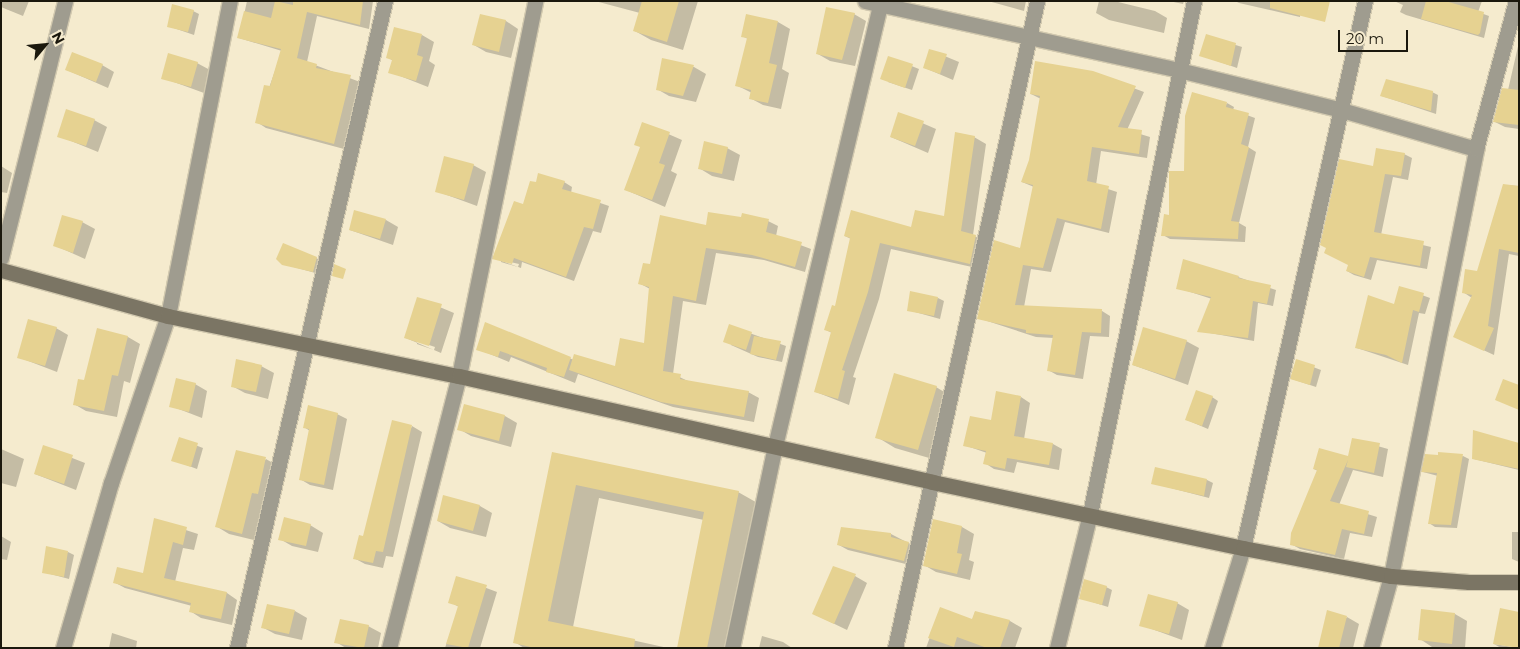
<!DOCTYPE html>
<style>
body{margin:0}
#map{position:relative;width:1520px;height:649px;overflow:hidden;background:#f5ebce;font-family:Montserrat,sans-serif}
div>[style]{position:absolute}
.shadow>*{inset:0;background:#0003}
.building>*{inset:0;background:#e6d291}
.roads{filter:drop-shadow(1px 0 #d2c9af) drop-shadow(-1px 0 #d2c9af) drop-shadow(0 1px #d2c9af) drop-shadow(0 -1px #d2c9af)}
.street>*{height:15px;margin:-7.5px;padding:0 7.5px;transform-origin:7.5px;border-radius:7.5px;background:#9f9c8f}
.secondary>*{height:15px;margin:-7.5px;padding:0 7.5px;transform-origin:7.5px;border-radius:7.5px;background:#7b7564}
span{translate:-50% -50%;white-space:nowrap;text-align:center;line-height:1.15;-webkit-text-stroke:5px #f5ebce;paint-order:stroke}
.frame{position:absolute;inset:0;border:2px solid #1b180d;pointer-events:none}
.north{position:absolute;left:20px;top:20px;width:50px;height:50px;-webkit-text-stroke:4px #f5ebce;paint-order:stroke;rotate:62deg;font-size:14px;font-weight:700;line-height:20px;text-align:center;color:#1b180d}
.north::after{content:'';display:block;margin:auto;width:18px;height:22px;background:#1b180d;clip-path:polygon(50% 0,100% 100%,50% 72%,0 100%)}
.scale{position:absolute;left:1338px;top:30px;width:70px;height:22px;box-sizing:border-box;border:2px solid #1b180d;border-top:0;padding-left:6px;font-size:15px;line-height:18px;white-space:nowrap;color:#1b180d;-webkit-text-stroke:4px #f5ebce;paint-order:stroke}
</style>
<div id="map">
<div class="shadow">
<div style="clip-path:polygon(1px 1px,29px 1px,23px 16px,1px 7px)"></div>
<div style="clip-path:polygon(247px 1px,373px 1px,369px 29px,317px 16px,307px 62px,360px 82px,344px 149px,266px 128px,257px 122px,282px 51px,239px 38px)"></div>
<div style="clip-path:polygon(595px 1px,698px 1px,683px 50px,651px 40px,635px 31px,640px 13px)"></div>
<div style="clip-path:polygon(988px 1px,1026px 1px,1024px 11px)"></div>
<div style="clip-path:polygon(1099px 1px,1114px 1px,1155px 11px,1167px 18px,1164px 33px,1109px 20px,1096px 13px)"></div>
<div style="clip-path:polygon(1169px 1px,1184px 1px,1183px 4px)"></div>
<div style="clip-path:polygon(1235px 1px,1301px 1px,1300px 17px,1239px 3px)"></div>
<div style="clip-path:polygon(1394px 1px,1482px 1px,1478px 12px,1489px 16px,1484px 38px,1406px 15px,1400px 12px,1403px 5px)"></div>
<div style="clip-path:polygon(193px 11px,199px 14px,194px 35px,168px 26px)"></div>
<div style="clip-path:polygon(854px 14px,866px 21px,855px 66px,830px 61px,818px 54px)"></div>
<div style="clip-path:polygon(481px 15px,506px 21px,518px 29px,511px 58px,486px 52px,474px 45px)"></div>
<div style="clip-path:polygon(778px 22px,790px 29px,782px 69px,789px 73px,781px 109px,763px 105px,750px 98px,752px 93px,736px 85px,748px 39px,742px 36px)"></div>
<div style="clip-path:polygon(422px 35px,434px 42px,429px 61px,435px 65px,428px 87px,390px 72px,393px 61px,388px 57px)"></div>
<div style="clip-path:polygon(1207px 36px,1242px 47px,1237px 68px,1203px 56px)"></div>
<div style="clip-path:polygon(1519px 42px,1519px 129px,1505px 127px,1495px 122px,1508px 90px)"></div>
<div style="clip-path:polygon(930px 50px,959px 62px,953px 80px,925px 68px)"></div>
<div style="clip-path:polygon(889px 57px,919px 69px,912px 90px,888px 82px)"></div>
<div style="clip-path:polygon(663px 60px,694px 67px,706px 74px,696px 102px,669px 96px,657px 89px)"></div>
<div style="clip-path:polygon(197px 63px,210px 70px,204px 93px,163px 78px)"></div>
<div style="clip-path:polygon(102px 65px,114px 72px,108px 88px,67px 70px)"></div>
<div style="clip-path:polygon(1093px 73px,1144px 92px,1127px 130px,1150px 137px,1147px 158px,1101px 151px,1096px 185px,1117px 192px,1109px 233px,1065px 222px,1051px 272px,1031px 269px,1024px 307px,1102px 311px,1110px 316px,1109px 337px,1090px 336px,1083px 379px,1057px 375px,1048px 370px,1054px 338px,1036px 337px,978px 318px,1021px 249px,1034px 187px,1022px 182px,1030px 160px,1041px 99px,1031px 94px)"></div>
<div style="clip-path:polygon(1432px 92px,1438px 95px,1436px 114px,1382px 96px)"></div>
<div style="clip-path:polygon(1227px 103px,1234px 107px,1233px 110px,1255px 118px,1248px 147px,1256px 152px,1239px 223px,1246px 227px,1245px 242px,1170px 239px,1163px 235px,1186px 172px)"></div>
<div style="clip-path:polygon(899px 113px,936px 129px,928px 153px,891px 137px)"></div>
<div style="clip-path:polygon(94px 120px,107px 127px,98px 152px,59px 136px)"></div>
<div style="clip-path:polygon(643px 123px,682px 140px,671px 171px,677px 174px,665px 207px,626px 190px,641px 147px)"></div>
<div style="clip-path:polygon(974px 137px,986px 144px,973px 235px,987px 243px,981px 269px,891px 249px,879px 299px,853px 377px,856px 378px,849px 405px,816px 392px,832px 333px,826px 330px,836px 308px,851px 239px,845px 236px,912px 229px,945px 218px)"></div>
<div style="clip-path:polygon(727px 148px,740px 155px,734px 181px,712px 176px,699px 168px)"></div>
<div style="clip-path:polygon(1404px 154px,1412px 158px,1408px 180px,1393px 177px,1381px 235px,1431px 247px,1427px 269px,1377px 260px,1371px 280px,1354px 275px,1347px 271px,1374px 168px)"></div>
<div style="clip-path:polygon(473px 165px,486px 172px,477px 206px,436px 191px)"></div>
<div style="clip-path:polygon(1px 166px,12px 173px,7px 193px,1px 192px)"></div>
<div style="clip-path:polygon(evenodd,564px 182px,572px 187px,571px 193px,609px 206px,601px 233px,593px 231px,574px 281px,522px 262px,521px 268px,494px 258px,524px 206px,564px 182px,501px 260px,519px 264px,518px 267px,501px 262px,501px 260px)"></div>
<div style="clip-path:polygon(1504px 185px,1519px 186px,1519px 256px,1509px 254px,1494px 355px,1455px 337px,1472px 298px,1463px 292px,1478px 273px)"></div>
<div style="clip-path:polygon(386px 220px,398px 227px,393px 245px,350px 230px)"></div>
<div style="clip-path:polygon(768px 221px,778px 226px,776px 236px,811px 249px,805px 272px,764px 260px,716px 253px,706px 305px,683px 301px,673px 374px,690px 382px,748px 392px,759px 398px,754px 422px,673px 407px,578px 374px,575px 383px,511px 357px,509px 362px,478px 349px,486px 324px,574px 360px,616px 368px,645px 344px,650px 289px,639px 283px,651px 266px,707px 226px)"></div>
<div style="clip-path:polygon(82px 222px,95px 229px,85px 259px,54px 245px)"></div>
<div style="clip-path:polygon(316px 258px,322px 261px,319px 274px,283px 264px)"></div>
<div style="clip-path:polygon(1238px 277px,1276px 290px,1273px 306px,1258px 303px,1254px 341px,1199px 331px,1212px 299px,1178px 288px)"></div>
<div style="clip-path:polygon(1400px 287px,1430px 298px,1425px 314px,1419px 313px,1408px 365px,1357px 348px,1395px 305px)"></div>
<div style="clip-path:polygon(evenodd,418px 298px,454px 313px,441px 353px,406px 338px,418px 298px,417px 341px,435px 347px,434px 350px,417px 344px,417px 341px)"></div>
<div style="clip-path:polygon(938px 298px,944px 301px,940px 319px,908px 310px)"></div>
<div style="clip-path:polygon(730px 326px,786px 346px,782px 362px,758px 357px,731px 345px)"></div>
<div style="clip-path:polygon(56px 328px,68px 335px,57px 372px,18px 357px)"></div>
<div style="clip-path:polygon(98px 329px,128px 337px,140px 344px,130px 383px,124px 381px,117px 417px,86px 411px,74px 404px,85px 382px)"></div>
<div style="clip-path:polygon(1186px 341px,1199px 348px,1188px 385px,1133px 365px)"></div>
<div style="clip-path:polygon(1297px 361px,1321px 370px,1316px 387px,1292px 379px)"></div>
<div style="clip-path:polygon(261px 366px,274px 373px,268px 399px,245px 393px,232px 386px)"></div>
<div style="clip-path:polygon(195px 384px,207px 391px,202px 418px,171px 406px)"></div>
<div style="clip-path:polygon(936px 387px,954px 398px,936px 460px,895px 448px,877px 437px)"></div>
<div style="clip-path:polygon(1021px 397px,1030px 403px,1024px 439px,1053px 444px,1062px 449px,1059px 470px,1017px 462px,1014px 473px,994px 469px,985px 463px,987px 453px,964px 445px)"></div>
<div style="clip-path:polygon(1212px 397px,1218px 401px,1208px 429px,1187px 420px)"></div>
<div style="clip-path:polygon(337px 414px,347px 419px,333px 490px,310px 485px,300px 479px,310px 431px,304px 427px)"></div>
<div style="clip-path:polygon(505px 416px,517px 423px,511px 447px,471px 436px,459px 429px)"></div>
<div style="clip-path:polygon(412px 426px,422px 432px,393px 557px,386px 556px,383px 568px,365px 564px,354px 558px)"></div>
<div style="clip-path:polygon(179px 439px,203px 448px,197px 469px,173px 460px)"></div>
<div style="clip-path:polygon(1353px 439px,1388px 449px,1383px 477px,1353px 470px,1339px 505px,1377px 517px,1372px 537px,1350px 533px,1344px 559px,1300px 549px,1291px 544px,1318px 471px,1314px 469px,1349px 457px)"></div>
<div style="clip-path:polygon(1519px 444px,1519px 470px,1474px 459px)"></div>
<div style="clip-path:polygon(44px 447px,85px 463px,76px 490px,35px 474px)"></div>
<div style="clip-path:polygon(1px 449px,24px 459px,16px 487px,1px 483px)"></div>
<div style="clip-path:polygon(553px 453px,738px 492px,761px 505px,733px 648px,678px 648px,704px 520px,599px 498px,573px 627px,668px 648px,524px 648px,515px 642px)"></div>
<div style="clip-path:polygon(1463px 456px,1469px 459px,1457px 528px,1435px 527px,1429px 523px,1438px 476px,1423px 472px)"></div>
<div style="clip-path:polygon(266px 459px,278px 466px,254px 540px,229px 534px,216px 526px)"></div>
<div style="clip-path:polygon(1207px 480px,1213px 483px,1209px 498px,1152px 483px)"></div>
<div style="clip-path:polygon(444px 496px,480px 506px,492px 513px,486px 537px,450px 528px,438px 521px)"></div>
<div style="clip-path:polygon(155px 520px,198px 534px,194px 550px,183px 548px,175px 582px,227px 593px,237px 600px,232px 625px,201px 618px,190px 611px,192px 606px,125px 588px,114px 582px,144px 575px)"></div>
<div style="clip-path:polygon(934px 520px,962px 527px,974px 534px,969px 560px,974px 562px,970px 580px,936px 572px,924px 565px)"></div>
<div style="clip-path:polygon(310px 525px,323px 533px,318px 552px,292px 546px,280px 539px)"></div>
<div style="clip-path:polygon(1512px 532px,1519px 532px,1519px 562px,1512px 559px)"></div>
<div style="clip-path:polygon(891px 534px,918px 548px,914px 566px,848px 550px,839px 545px)"></div>
<div style="clip-path:polygon(1px 536px,11px 542px,7px 560px,1px 559px)"></div>
<div style="clip-path:polygon(68px 552px,74px 555px,69px 579px,43px 572px)"></div>
<div style="clip-path:polygon(855px 576px,867px 583px,847px 630px,814px 614px)"></div>
<div style="clip-path:polygon(457px 577px,497px 592px,480px 648px,445px 648px,459px 607px,450px 602px)"></div>
<div style="clip-path:polygon(1106px 587px,1112px 590px,1108px 607px,1080px 598px)"></div>
<div style="clip-path:polygon(1177px 603px,1189px 610px,1182px 640px,1141px 625px)"></div>
<div style="clip-path:polygon(940px 609px,972px 621px,975px 612px,1010px 621px,1022px 628px,1015px 648px,926px 648px)"></div>
<div style="clip-path:polygon(295px 611px,307px 618px,302px 640px,275px 634px,262px 627px)"></div>
<div style="clip-path:polygon(1455px 614px,1467px 621px,1465px 648px,1432px 647px,1420px 639px)"></div>
<div style="clip-path:polygon(1347px 617px,1359px 624px,1353px 648px,1319px 648px)"></div>
<div style="clip-path:polygon(368px 626px,381px 633px,378px 648px,346px 648px,336px 642px)"></div>
<div style="clip-path:polygon(112px 633px,137px 641px,136px 648px,109px 648px)"></div>
<div style="clip-path:polygon(762px 636px,783px 642px,792px 648px,759px 648px)"></div>
<div style="clip-path:polygon(1494px 644px,1519px 648px,1501px 648px)"></div>
</div>
<div class="building">
<div style="clip-path:polygon(275px 1px,293px 5px,293px 1px,363px 1px,360px 25px,307px 12px,297px 58px,317px 64px,316px 68px,351px 75px,334px 144px,255px 123px,264px 85px,270px 86px,281px 49px,237px 38px,244px 11px,271px 18px)"></div>
<div style="clip-path:polygon(642px 1px,679px 1px,667px 42px,633px 31px)"></div>
<div style="clip-path:polygon(1270px 1px,1330px 1px,1325px 22px,1270px 8px)"></div>
<div style="clip-path:polygon(1426px 1px,1445px 1px,1484px 12px,1480px 33px,1478px 35px,1421px 19px)"></div>
<div style="clip-path:polygon(172px 4px,194px 10px,188px 32px,167px 27px)"></div>
<div style="clip-path:polygon(826px 7px,855px 13px,842px 60px,816px 54px)"></div>
<div style="clip-path:polygon(480px 14px,506px 20px,499px 52px,472px 45px)"></div>
<div style="clip-path:polygon(746px 14px,778px 21px,769px 63px,777px 65px,768px 103px,749px 99px,751px 90px,735px 86px,747px 38px,741px 37px)"></div>
<div style="clip-path:polygon(394px 27px,422px 34px,417px 55px,423px 57px,416px 81px,388px 73px,392px 60px,386px 58px)"></div>
<div style="clip-path:polygon(1206px 34px,1236px 43px,1231px 66px,1199px 56px)"></div>
<div style="clip-path:polygon(929px 49px,947px 54px,940px 74px,923px 68px)"></div>
<div style="clip-path:polygon(72px 52px,103px 64px,96px 82px,65px 70px)"></div>
<div style="clip-path:polygon(168px 53px,198px 62px,191px 87px,161px 79px)"></div>
<div style="clip-path:polygon(888px 56px,913px 64px,905px 88px,880px 79px)"></div>
<div style="clip-path:polygon(662px 58px,694px 65px,683px 96px,656px 90px)"></div>
<div style="clip-path:polygon(1035px 61px,1093px 71px,1136px 86px,1118px 127px,1142px 130px,1139px 154px,1092px 147px,1087px 181px,1109px 186px,1101px 229px,1057px 218px,1043px 268px,1023px 265px,1015px 305px,1102px 309px,1101px 333px,1082px 332px,1075px 375px,1047px 371px,1053px 335px,1026px 333px,1026px 330px,977px 319px,994px 240px,1020px 248px,1033px 185px,1021px 182px,1029px 160px,1040px 96px,1030px 94px)"></div>
<div style="clip-path:polygon(1386px 79px,1433px 91px,1431px 111px,1380px 96px)"></div>
<div style="clip-path:polygon(1502px 88px,1519px 90px,1519px 125px,1493px 122px)"></div>
<div style="clip-path:polygon(1192px 92px,1227px 102px,1226px 107px,1249px 113px,1241px 144px,1249px 147px,1231px 221px,1239px 222px,1238px 239px,1161px 236px,1164px 214px,1169px 215px,1169px 171px,1184px 171px,1185px 116px)"></div>
<div style="clip-path:polygon(66px 109px,95px 119px,86px 146px,57px 137px)"></div>
<div style="clip-path:polygon(898px 112px,924px 121px,915px 146px,890px 137px)"></div>
<div style="clip-path:polygon(642px 122px,670px 132px,659px 163px,665px 165px,652px 200px,624px 190px,640px 147px,634px 145px)"></div>
<div style="clip-path:polygon(955px 132px,975px 136px,961px 231px,976px 235px,970px 264px,880px 243px,868px 292px,842px 370px,845px 371px,838px 399px,814px 392px,831px 332px,824px 330px,832px 305px,835px 306px,850px 238px,844px 236px,851px 210px,911px 227px,915px 210px,944px 216px)"></div>
<div style="clip-path:polygon(704px 141px,728px 147px,722px 174px,698px 169px)"></div>
<div style="clip-path:polygon(1376px 148px,1405px 153px,1401px 176px,1385px 174px,1374px 232px,1424px 241px,1420px 266px,1370px 257px,1364px 277px,1346px 271px,1348px 265px,1324px 253px,1326px 248px,1320px 245px,1339px 159px,1373px 166px)"></div>
<div style="clip-path:polygon(444px 156px,474px 164px,464px 200px,435px 192px)"></div>
<div style="clip-path:polygon(538px 173px,565px 181px,562px 189px,601px 200px,593px 229px,584px 227px,566px 277px,514px 258px,512px 264px,492px 259px,514px 201px,523px 204px,530px 181px,536px 182px)"></div>
<div style="clip-path:polygon(1503px 184px,1519px 186px,1519px 253px,1499px 249px,1488px 326px,1494px 328px,1484px 351px,1453px 337px,1472px 295px,1462px 293px,1465px 269px,1477px 271px)"></div>
<div style="clip-path:polygon(354px 210px,386px 219px,380px 239px,349px 230px)"></div>
<div style="clip-path:polygon(708px 212px,741px 217px,742px 213px,769px 219px,766px 232px,802px 242px,795px 267px,752px 255px,706px 248px,696px 301px,673px 296px,663px 371px,681px 374px,680px 379px,749px 391px,744px 417px,661px 402px,569px 370px,574px 354px,615px 366px,620px 338px,644px 343px,649px 287px,638px 284px,643px 263px,650px 264px,660px 215px,706px 225px)"></div>
<div style="clip-path:polygon(62px 215px,83px 221px,73px 253px,53px 246px)"></div>
<div style="clip-path:polygon(283px 243px,317px 257px,313px 272px,282px 265px,276px 259px)"></div>
<div style="clip-path:polygon(1183px 259px,1239px 276px,1238px 278px,1271px 285px,1267px 304px,1253px 301px,1248px 338px,1197px 332px,1211px 297px,1176px 289px)"></div>
<div style="clip-path:polygon(334px 264px,346px 269px,343px 279px,332px 276px)"></div>
<div style="clip-path:polygon(1399px 286px,1424px 293px,1419px 312px,1413px 310px,1402px 363px,1386px 355px,1355px 348px,1368px 295px,1394px 304px)"></div>
<div style="clip-path:polygon(910px 291px,938px 297px,934px 316px,907px 311px)"></div>
<div style="clip-path:polygon(417px 297px,442px 304px,429px 346px,404px 338px)"></div>
<div style="clip-path:polygon(28px 319px,57px 327px,45px 366px,17px 358px)"></div>
<div style="clip-path:polygon(485px 322px,571px 357px,564px 377px,546px 372px,547px 368px,500px 351px,498px 357px,476px 350px)"></div>
<div style="clip-path:polygon(729px 324px,752px 332px,746px 350px,723px 342px)"></div>
<div style="clip-path:polygon(1143px 327px,1187px 340px,1175px 379px,1132px 365px)"></div>
<div style="clip-path:polygon(97px 328px,128px 336px,118px 376px,112px 375px,104px 411px,73px 405px,78px 379px,84px 380px)"></div>
<div style="clip-path:polygon(754px 336px,781px 341px,776px 360px,750px 354px)"></div>
<div style="clip-path:polygon(236px 359px,262px 365px,256px 392px,231px 387px)"></div>
<div style="clip-path:polygon(1296px 359px,1315px 365px,1310px 385px,1290px 379px)"></div>
<div style="clip-path:polygon(894px 373px,937px 386px,918px 450px,875px 438px)"></div>
<div style="clip-path:polygon(176px 378px,196px 383px,189px 412px,169px 407px)"></div>
<div style="clip-path:polygon(1503px 379px,1519px 385px,1519px 410px,1495px 400px)"></div>
<div style="clip-path:polygon(1196px 390px,1213px 396px,1202px 426px,1185px 420px)"></div>
<div style="clip-path:polygon(996px 391px,1021px 396px,1014px 436px,1053px 443px,1049px 465px,1007px 458px,1005px 469px,983px 464px,986px 451px,963px 446px,970px 416px,991px 420px)"></div>
<div style="clip-path:polygon(464px 404px,505px 415px,499px 441px,457px 430px)"></div>
<div style="clip-path:polygon(308px 405px,338px 413px,324px 485px,299px 480px,309px 429px,303px 428px)"></div>
<div style="clip-path:polygon(392px 420px,412px 425px,383px 552px,376px 551px,373px 563px,353px 559px,359px 535px,363px 536px)"></div>
<div style="clip-path:polygon(1473px 430px,1519px 443px,1519px 469px,1472px 459px)"></div>
<div style="clip-path:polygon(179px 437px,198px 443px,191px 467px,171px 461px)"></div>
<div style="clip-path:polygon(1352px 438px,1380px 443px,1374px 473px,1346px 467px,1348px 460px,1330px 501px,1369px 511px,1364px 534px,1342px 529px,1335px 555px,1290px 545px,1291px 533px,1317px 470px,1313px 469px,1319px 448px,1348px 456px)"></div>
<div style="clip-path:polygon(43px 445px,73px 455px,64px 484px,34px 474px)"></div>
<div style="clip-path:polygon(236px 450px,266px 457px,258px 494px,252px 493px,242px 534px,215px 527px)"></div>
<div style="clip-path:polygon(552px 452px,739px 491px,707px 648px,677px 648px,704px 512px,576px 485px,548px 621px,635px 639px,634px 648px,535px 648px,513px 643px)"></div>
<div style="clip-path:polygon(1438px 452px,1463px 454px,1451px 525px,1428px 524px,1437px 473px,1421px 472px,1425px 454px,1438px 455px)"></div>
<div style="clip-path:polygon(1155px 467px,1207px 479px,1204px 496px,1151px 484px)"></div>
<div style="clip-path:polygon(443px 495px,480px 505px,473px 531px,437px 521px)"></div>
<div style="clip-path:polygon(284px 517px,311px 524px,306px 546px,278px 540px)"></div>
<div style="clip-path:polygon(154px 518px,187px 527px,183px 545px,173px 542px,164px 578px,227px 592px,221px 619px,189px 612px,191px 603px,113px 583px,117px 567px,143px 573px)"></div>
<div style="clip-path:polygon(933px 519px,962px 526px,957px 553px,962px 554px,957px 574px,923px 566px)"></div>
<div style="clip-path:polygon(841px 527px,891px 533px,891px 537px,909px 542px,904px 561px,837px 545px)"></div>
<div style="clip-path:polygon(46px 546px,68px 551px,64px 577px,42px 573px)"></div>
<div style="clip-path:polygon(833px 566px,856px 574px,834px 624px,812px 614px)"></div>
<div style="clip-path:polygon(456px 576px,487px 585px,468px 648px,446px 644px,458px 606px,448px 603px)"></div>
<div style="clip-path:polygon(1084px 579px,1107px 586px,1102px 605px,1079px 599px)"></div>
<div style="clip-path:polygon(1148px 594px,1178px 602px,1169px 634px,1139px 626px)"></div>
<div style="clip-path:polygon(267px 604px,295px 610px,289px 634px,261px 628px)"></div>
<div style="clip-path:polygon(940px 607px,972px 619px,975px 611px,1010px 620px,1000px 648px,987px 648px,957px 637px,954px 647px,928px 638px)"></div>
<div style="clip-path:polygon(1500px 608px,1519px 612px,1519px 648px,1493px 644px)"></div>
<div style="clip-path:polygon(1421px 609px,1455px 613px,1452px 644px,1418px 640px)"></div>
<div style="clip-path:polygon(1327px 610px,1347px 616px,1339px 648px,1318px 648px)"></div>
<div style="clip-path:polygon(340px 619px,369px 625px,364px 648px,334px 643px)"></div>
</div>
<div class="roads">
<div class="street">
<div style="left:865px;top:1px;width:321px;rotate:12.4deg"></div>
<div style="left:1179px;top:70px;width:164px;rotate:13.8deg"></div>
<div style="left:1338px;top:109px;width:144px;rotate:16.2deg"></div>
<div style="left:1px;top:258px;width:265px;rotate:-76deg"></div>
<div style="left:63px;top:648px;width:172px;rotate:-73.8deg"></div>
<div style="left:111px;top:483px;width:176px;rotate:-71.2deg"></div>
<div style="left:168px;top:316px;width:321px;rotate:-78.9deg"></div>
<div style="left:237px;top:648px;width:664px;rotate:-77.12deg"></div>
<div style="left:389px;top:648px;width:281px;rotate:-75.6deg"></div>
<div style="left:459px;top:376px;width:383px;rotate:-78.5deg"></div>
<div style="left:732px;top:648px;width:207px;rotate:-78deg"></div>
<div style="left:775px;top:446px;width:457px;rotate:-76.6deg"></div>
<div style="left:895px;top:648px;width:662px;rotate:-77.62deg"></div>
<div style="left:1057px;top:648px;width:138px;rotate:-76.2deg"></div>
<div style="left:1090px;top:514px;width:523px;rotate:-78.54deg"></div>
<div style="left:1212px;top:648px;width:105px;rotate:-72.8deg"></div>
<div style="left:1243px;top:548px;width:560px;rotate:-77.43deg"></div>
<div style="left:1371px;top:648px;width:75px;rotate:-74.5deg"></div>
<div style="left:1391px;top:576px;width:435px;rotate:-78.7deg"></div>
<div style="left:1476px;top:149px;width:153px;rotate:-74.9deg"></div>
</div>
<div class="secondary">
<div style="left:1px;top:270px;width:173px;rotate:15.4deg"></div>
<div style="left:168px;top:316px;width:297px;rotate:11.7deg"></div>
<div style="left:459px;top:376px;width:485px;rotate:12.6deg"></div>
<div style="left:932px;top:482px;width:318px;rotate:12deg"></div>
<div style="left:1243px;top:548px;width:151px;rotate:10.7deg"></div>
<div style="left:1391px;top:576px;width:78px;rotate:4.4deg"></div>
<div style="left:1469px;top:582px;width:50px"></div>
</div>
</div>
<div class="frame"></div>
<div class="north">N</div>
<div class="scale">20 m</div>
</div>
